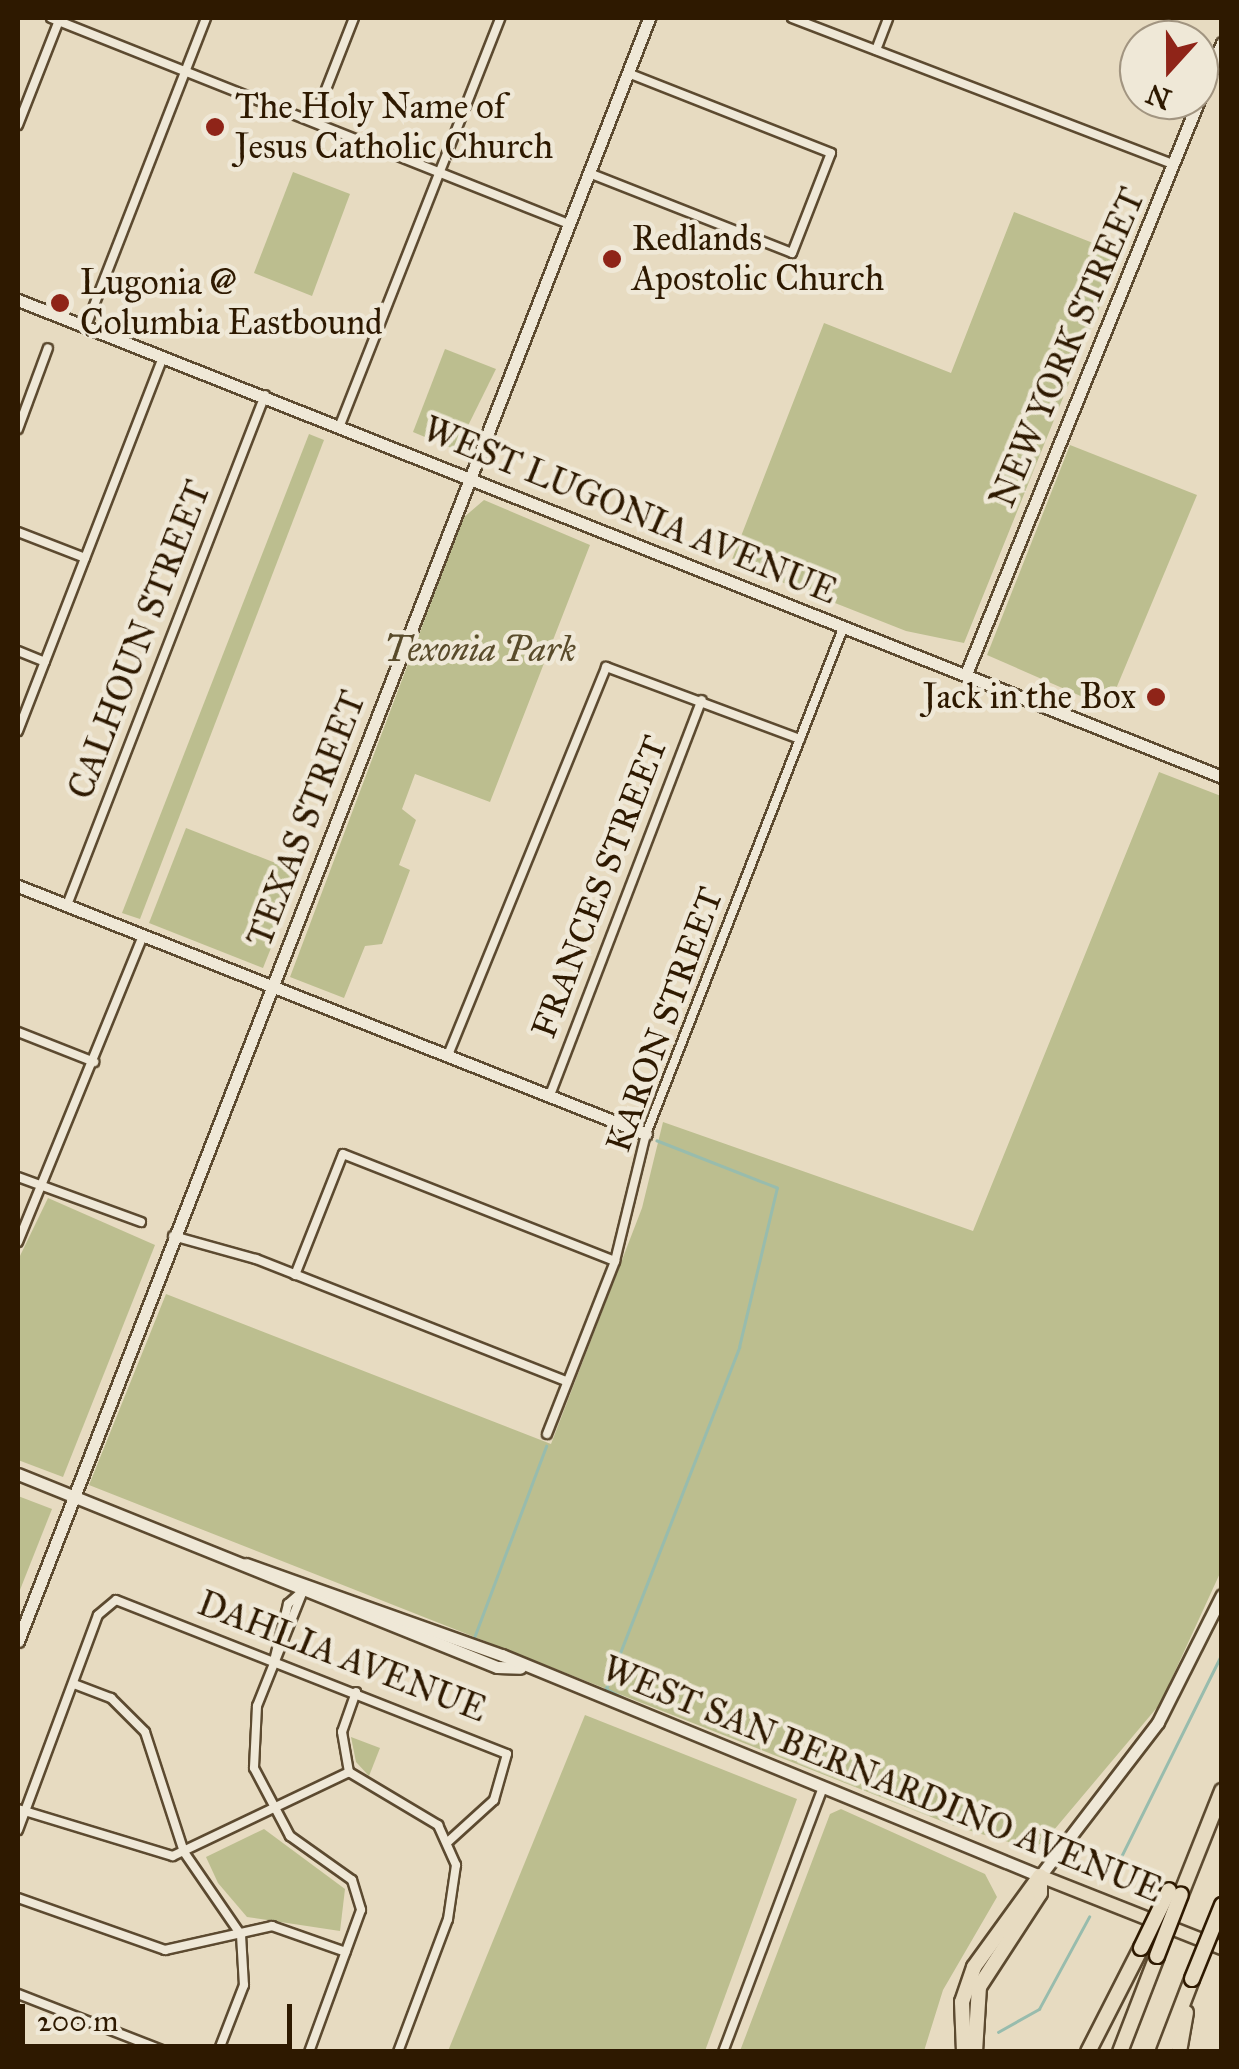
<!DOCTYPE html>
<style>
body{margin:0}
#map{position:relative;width:1239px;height:2069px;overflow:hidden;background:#e7dbc1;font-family:"IM FELL Great Primer",serif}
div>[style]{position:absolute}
.green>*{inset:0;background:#bcbe8f}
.stream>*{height:2.5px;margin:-1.25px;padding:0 1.25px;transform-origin:1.25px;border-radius:1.25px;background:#98bcad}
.roads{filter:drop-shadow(2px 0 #5c4a30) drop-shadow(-2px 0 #5c4a30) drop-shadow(0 2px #5c4a30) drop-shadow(0 -2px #5c4a30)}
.street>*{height:8px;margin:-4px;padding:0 4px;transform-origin:4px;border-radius:4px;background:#efe8d7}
.secondary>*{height:11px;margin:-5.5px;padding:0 5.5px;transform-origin:5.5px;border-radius:5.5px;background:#efe8d7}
.primary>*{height:12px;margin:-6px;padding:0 6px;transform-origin:6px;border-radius:6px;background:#e7dbc1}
.highway>*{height:14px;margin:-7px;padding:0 7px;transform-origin:7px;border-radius:7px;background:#e7dbc1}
.bridges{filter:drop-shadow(2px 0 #2e1900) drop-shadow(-2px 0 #2e1900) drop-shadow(0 2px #2e1900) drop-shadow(0 -2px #2e1900)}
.highway-bridge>*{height:14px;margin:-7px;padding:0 7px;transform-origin:7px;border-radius:7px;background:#e7dbc1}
.dots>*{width:28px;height:28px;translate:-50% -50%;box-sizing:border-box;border:5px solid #efe8d7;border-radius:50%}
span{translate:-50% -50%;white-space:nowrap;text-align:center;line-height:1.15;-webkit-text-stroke:9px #efe8d7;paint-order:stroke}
.poi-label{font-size:35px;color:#2e1900}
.left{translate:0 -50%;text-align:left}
.right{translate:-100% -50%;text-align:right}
.street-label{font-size:35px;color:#2e1900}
.park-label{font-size:35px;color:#594b2b;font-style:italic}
.frame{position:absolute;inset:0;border:20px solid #2e1900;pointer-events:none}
.north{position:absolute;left:1119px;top:20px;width:100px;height:100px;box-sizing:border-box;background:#efe8d7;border:2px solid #a29581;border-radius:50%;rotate:201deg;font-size:28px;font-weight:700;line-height:40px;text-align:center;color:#2e1900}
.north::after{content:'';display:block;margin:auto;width:35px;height:45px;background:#8f2418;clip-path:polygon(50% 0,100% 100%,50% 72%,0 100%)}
.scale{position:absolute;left:20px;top:2004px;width:272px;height:45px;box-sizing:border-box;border:5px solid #2e1900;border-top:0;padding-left:12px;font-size:30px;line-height:35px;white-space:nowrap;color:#2e1900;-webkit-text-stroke:8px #efe8d7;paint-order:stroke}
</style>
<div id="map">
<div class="green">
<div style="clip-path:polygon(293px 172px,350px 194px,312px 296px,254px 273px)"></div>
<div style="clip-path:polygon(1014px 212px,1121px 254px,964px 643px,906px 631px,731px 562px,824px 323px,951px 373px)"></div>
<div style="clip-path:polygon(445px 349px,496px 369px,456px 450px,413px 432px)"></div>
<div style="clip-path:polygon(309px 434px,324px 440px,140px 919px,122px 913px)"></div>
<div style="clip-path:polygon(1070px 445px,1197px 495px,1108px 708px,987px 655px)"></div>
<div style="clip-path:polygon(484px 500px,590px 545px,490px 802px,415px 774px,402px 809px,416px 820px,399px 865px,410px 870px,382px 944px,365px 946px,344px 998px,290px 977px,463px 518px)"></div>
<div style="clip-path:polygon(1159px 772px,1221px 796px,1221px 1571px,1160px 1704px,1043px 1843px,1029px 1848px,954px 1826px,89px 1485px,166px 1294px,551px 1444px,642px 1208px,663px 1122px,973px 1231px)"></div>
<div style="clip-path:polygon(186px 828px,301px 873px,263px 968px,149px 923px)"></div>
<div style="clip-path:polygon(48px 1198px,155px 1245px,63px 1477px,18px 1460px,18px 1260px)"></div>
<div style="clip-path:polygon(18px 1496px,52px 1509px,18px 1595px)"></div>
<div style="clip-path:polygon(585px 1715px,797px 1799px,705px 2051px,448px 2051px)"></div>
<div style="clip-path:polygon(351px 1737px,380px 1748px,369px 1776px,356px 1762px)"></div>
<div style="clip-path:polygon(841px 1809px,985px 1874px,997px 1897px,943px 1990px,924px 2051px,740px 2051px,830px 1814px)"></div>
<div style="clip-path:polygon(264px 1829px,345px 1889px,340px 1931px,247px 1917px,218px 1883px,206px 1857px)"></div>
</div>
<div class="stream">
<div style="left:474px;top:1638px;width:205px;rotate:-69.4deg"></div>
<div style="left:634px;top:1704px;width:32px;rotate:-152deg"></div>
<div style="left:606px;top:1689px;width:367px;rotate:-68.7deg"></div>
<div style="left:739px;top:1347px;width:163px;rotate:-76.6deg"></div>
<div style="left:777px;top:1188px;width:129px;rotate:-158.6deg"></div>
<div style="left:1112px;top:1875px;width:248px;rotate:-63.6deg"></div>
<div style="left:998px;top:2032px;width:47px;rotate:-29.3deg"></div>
<div style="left:1039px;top:2009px;width:105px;rotate:-61.5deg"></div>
</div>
<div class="roads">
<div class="street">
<div style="left:51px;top:18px;width:557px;rotate:21.69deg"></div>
<div style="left:792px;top:18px;width:409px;rotate:21deg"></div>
<div style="left:876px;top:50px;width:34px;rotate:-69deg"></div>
<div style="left:314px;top:120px;width:110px;rotate:-68.6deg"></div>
<div style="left:18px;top:125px;width:115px;rotate:-68.6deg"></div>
<div style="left:589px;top:173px;width:218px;rotate:21.5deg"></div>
<div style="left:792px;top:253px;width:107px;rotate:-68.7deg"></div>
<div style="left:831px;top:153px;width:218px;rotate:-158.5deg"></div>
<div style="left:86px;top:326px;width:331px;rotate:-68.7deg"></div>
<div style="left:340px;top:425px;width:437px;rotate:-68.5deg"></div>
<div style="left:18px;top:429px;width:86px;rotate:-69.7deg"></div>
<div style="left:18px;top:532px;width:72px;rotate:21.2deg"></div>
<div style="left:18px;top:651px;width:29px;rotate:22deg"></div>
<div style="left:18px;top:731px;width:401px;rotate:-68.8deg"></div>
<div style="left:67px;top:905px;width:547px;rotate:-68.78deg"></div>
<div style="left:18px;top:1032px;width:82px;rotate:21.5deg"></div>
<div style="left:448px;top:1055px;width:419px;rotate:-67.8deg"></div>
<div style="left:606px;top:667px;width:207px;rotate:20.4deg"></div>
<div style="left:550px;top:1095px;width:423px;rotate:-69deg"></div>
<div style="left:18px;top:1177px;width:131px;rotate:20.1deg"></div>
<div style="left:173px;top:1236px;width:86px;rotate:15.5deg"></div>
<div style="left:256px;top:1259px;width:333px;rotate:21.5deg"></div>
<div style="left:18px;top:1242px;width:331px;rotate:-67.8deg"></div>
<div style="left:295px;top:1275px;width:130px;rotate:-68.4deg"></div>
<div style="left:343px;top:1154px;width:292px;rotate:21.5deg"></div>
<div style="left:547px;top:1434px;width:186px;rotate:-68.5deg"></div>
<div style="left:615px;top:1261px;width:131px;rotate:-76.3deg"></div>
<div style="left:646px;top:1134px;width:545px;rotate:-68.71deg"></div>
<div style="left:303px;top:1591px;width:124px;rotate:111.8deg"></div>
<div style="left:257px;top:1706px;width:62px;rotate:92.8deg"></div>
<div style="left:254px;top:1768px;width:77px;rotate:62.1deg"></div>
<div style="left:290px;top:1836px;width:76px;rotate:35.4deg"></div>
<div style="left:352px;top:1880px;width:31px;rotate:73deg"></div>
<div style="left:361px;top:1910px;width:151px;rotate:110.1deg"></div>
<div style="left:274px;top:1661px;width:59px;rotate:-76.2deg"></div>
<div style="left:288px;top:1604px;width:20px;rotate:-41deg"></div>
<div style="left:74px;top:1684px;width:40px;rotate:21deg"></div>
<div style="left:111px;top:1698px;width:48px;rotate:45deg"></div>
<div style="left:145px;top:1732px;width:126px;rotate:72deg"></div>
<div style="left:184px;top:1852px;width:101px;rotate:55.5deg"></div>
<div style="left:241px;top:1935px;width:50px;rotate:86.6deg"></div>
<div style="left:244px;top:1985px;width:72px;rotate:111.2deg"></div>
<div style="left:356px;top:1692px;width:42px;rotate:109.3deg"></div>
<div style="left:342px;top:1732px;width:41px;rotate:80.1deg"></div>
<div style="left:349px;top:1772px;width:104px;rotate:30.8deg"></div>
<div style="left:438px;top:1825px;width:44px;rotate:65.8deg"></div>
<div style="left:456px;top:1865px;width:55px;rotate:98.4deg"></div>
<div style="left:448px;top:1919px;width:142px;rotate:110.6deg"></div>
<div style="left:18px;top:1809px;width:162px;rotate:16.9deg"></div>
<div style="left:173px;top:1856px;width:195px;rotate:-25.5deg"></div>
<div style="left:18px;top:1830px;width:229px;rotate:-69.6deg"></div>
<div style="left:98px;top:1615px;width:23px;rotate:-40deg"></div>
<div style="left:116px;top:1600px;width:420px;rotate:21.5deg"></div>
<div style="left:507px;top:1754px;width:48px;rotate:105.8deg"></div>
<div style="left:494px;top:1800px;width:61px;rotate:137.7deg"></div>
<div style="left:18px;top:1898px;width:156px;rotate:19.5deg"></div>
<div style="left:165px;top:1950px;width:110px;rotate:-12.6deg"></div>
<div style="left:272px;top:1926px;width:78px;rotate:19.4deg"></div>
<div style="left:18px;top:1994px;width:160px;rotate:21.3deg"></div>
<div style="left:723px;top:2052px;width:282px;rotate:-69.3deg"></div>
</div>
<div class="secondary">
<div style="left:18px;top:300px;width:1295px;rotate:21.61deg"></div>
<div style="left:966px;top:674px;width:681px;rotate:-67.92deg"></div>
<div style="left:18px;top:886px;width:675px;rotate:21.55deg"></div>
<div style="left:18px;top:1474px;width:516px;rotate:21.95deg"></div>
<div style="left:497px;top:1667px;width:23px;rotate:2deg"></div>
<div style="left:246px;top:1564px;width:272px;rotate:19.6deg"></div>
<div style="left:502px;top:1655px;width:582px;rotate:22.33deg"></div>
<div style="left:1040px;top:1876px;width:194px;rotate:-52.5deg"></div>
<div style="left:1158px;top:1722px;width:142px;rotate:-63.3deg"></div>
<div style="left:18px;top:1641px;width:1741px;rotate:-68.75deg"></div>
</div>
<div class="primary">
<div style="left:1040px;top:1876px;width:196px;rotate:21.6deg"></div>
</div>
<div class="highway">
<div style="left:1181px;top:1894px;width:111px;rotate:-68.3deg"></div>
<div style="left:964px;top:2052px;width:50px;rotate:-92.3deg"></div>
<div style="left:962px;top:2002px;width:37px;rotate:-71deg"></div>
<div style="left:974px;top:1967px;width:112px;rotate:-54deg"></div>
<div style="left:975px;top:2052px;width:65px;rotate:-86.5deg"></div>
<div style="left:979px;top:1987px;width:112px;rotate:-57deg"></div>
<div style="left:1040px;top:1893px;width:17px;rotate:-90deg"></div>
<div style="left:1088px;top:2052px;width:117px;rotate:-63deg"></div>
<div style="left:1120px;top:2052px;width:103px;rotate:-68.9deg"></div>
<div style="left:1164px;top:2052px;width:78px;rotate:-69deg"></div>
<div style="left:1179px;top:2052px;width:40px;rotate:-80deg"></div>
</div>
</div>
<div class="bridges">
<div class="highway-bridge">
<div style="left:1141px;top:1948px;width:64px;rotate:-64.2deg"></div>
<div style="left:1157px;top:1956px;width:66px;rotate:-68.8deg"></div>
<div style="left:1192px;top:1979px;width:80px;rotate:-67.9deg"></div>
</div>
</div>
<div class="dots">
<div style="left:215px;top:127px;background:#8f2418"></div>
<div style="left:612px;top:259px;background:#8f2418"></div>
<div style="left:60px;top:303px;background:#8f2418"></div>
<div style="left:1156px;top:697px;background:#8f2418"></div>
</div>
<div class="poi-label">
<span class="left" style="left:235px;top:127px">The Holy Name of<br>Jesus Catholic Church</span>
<span class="left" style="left:632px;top:259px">Redlands<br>Apostolic Church</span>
<span class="left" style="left:80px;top:303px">Lugonia @<br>Columbia Eastbound</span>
<span class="right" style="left:1136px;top:697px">Jack in the Box</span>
</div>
<div class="street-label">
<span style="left:1068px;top:348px;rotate:-67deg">NEW YORK STREET</span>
<span style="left:630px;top:511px;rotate:22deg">WEST LUGONIA AVENUE</span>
<span style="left:140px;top:640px;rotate:-69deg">CALHOUN STREET</span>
<span style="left:307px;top:819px;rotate:-69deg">TEXAS STREET</span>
<span style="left:600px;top:887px;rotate:-69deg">FRANCES STREET</span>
<span style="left:665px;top:1020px;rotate:-70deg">KARON STREET</span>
<span style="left:342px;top:1657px;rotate:21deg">DAHLIA AVENUE</span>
<span style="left:882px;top:1780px;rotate:22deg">WEST SAN BERNARDINO AVENUE</span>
</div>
<div class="park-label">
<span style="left:480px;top:650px">Texonia Park</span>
</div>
<div class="frame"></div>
<div class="north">N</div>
<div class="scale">200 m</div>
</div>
